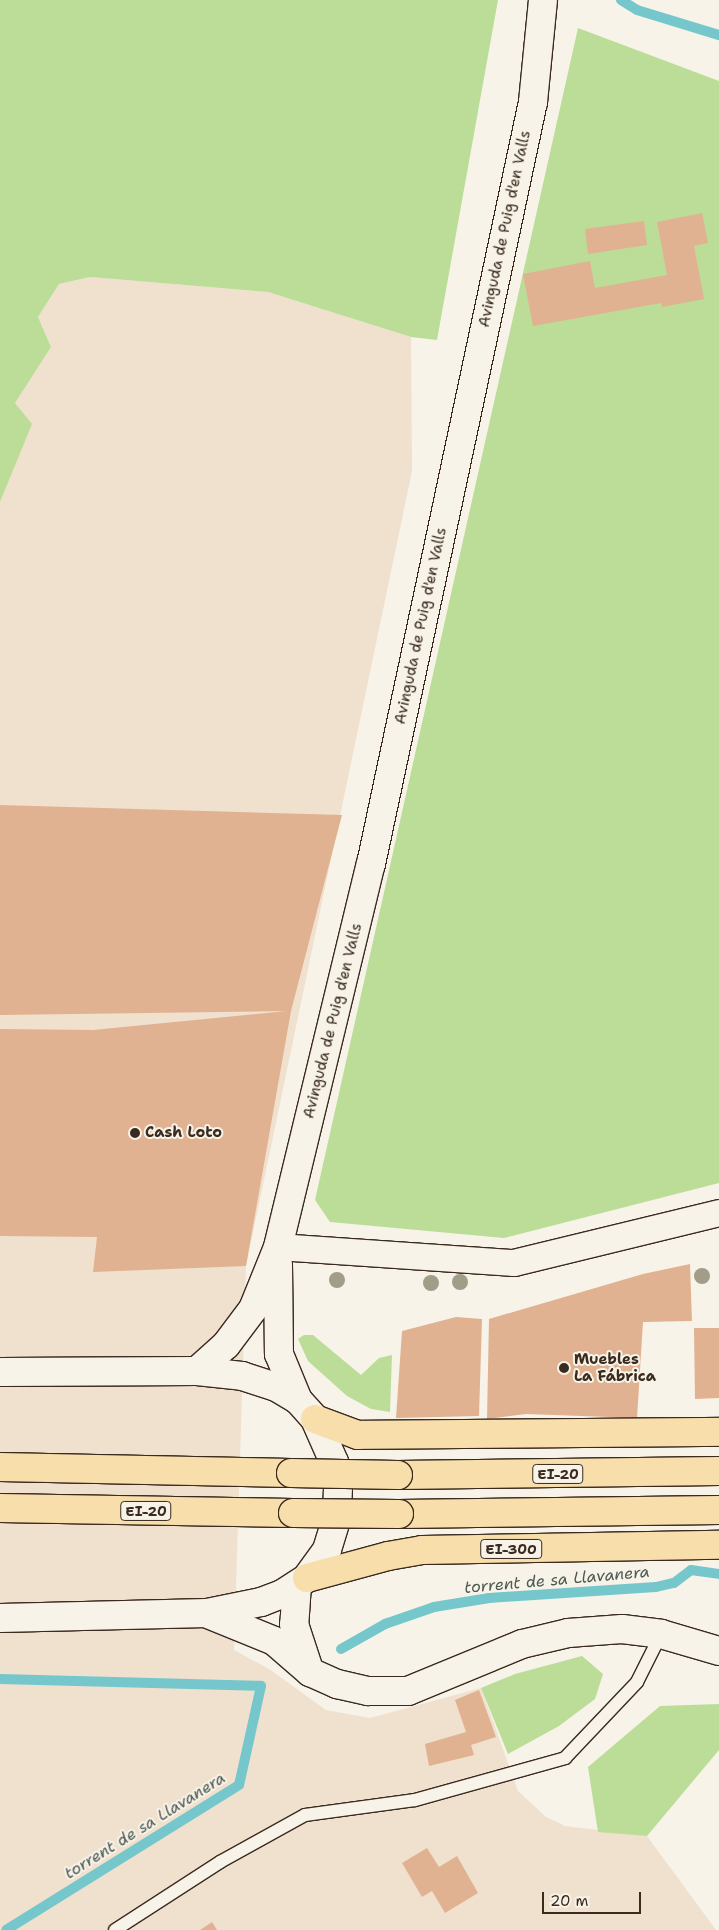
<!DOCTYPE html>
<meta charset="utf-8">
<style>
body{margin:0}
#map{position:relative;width:719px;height:1930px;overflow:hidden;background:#f7f3e8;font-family:"Shantell Sans",sans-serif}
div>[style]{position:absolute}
.built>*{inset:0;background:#f0e0ce}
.green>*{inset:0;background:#bbdd97}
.stream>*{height:10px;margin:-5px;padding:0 5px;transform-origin:5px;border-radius:5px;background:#76c7cc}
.building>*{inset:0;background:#e0b291}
.roads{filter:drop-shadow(1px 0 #3b2a1e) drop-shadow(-1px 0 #3b2a1e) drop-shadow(0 1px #3b2a1e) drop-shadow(0 -1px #3b2a1e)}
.lane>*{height:12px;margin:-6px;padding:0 6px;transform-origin:6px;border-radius:6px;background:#f7f3e8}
.street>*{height:26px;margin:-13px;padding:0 13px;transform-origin:13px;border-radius:13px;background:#f7f3e8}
.secondary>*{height:28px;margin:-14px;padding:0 14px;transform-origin:14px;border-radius:14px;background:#f7f3e8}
.highway>*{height:28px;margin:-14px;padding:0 14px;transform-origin:14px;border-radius:14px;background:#f8deab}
.bridges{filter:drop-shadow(1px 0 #3b2a1e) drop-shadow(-1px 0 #3b2a1e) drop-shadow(0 1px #3b2a1e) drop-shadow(0 -1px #3b2a1e)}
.highway-bridge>*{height:28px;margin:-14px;padding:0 14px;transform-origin:14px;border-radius:14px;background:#f8deab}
.trees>*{width:16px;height:16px;margin:-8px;border-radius:50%;background:#a19d89}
.dots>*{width:14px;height:14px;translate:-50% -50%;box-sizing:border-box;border:2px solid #f7f3e8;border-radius:50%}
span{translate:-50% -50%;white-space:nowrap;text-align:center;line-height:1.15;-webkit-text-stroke:4px #f7f3e8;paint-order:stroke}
.shield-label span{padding:1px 4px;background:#f7f3e8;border:1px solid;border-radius:4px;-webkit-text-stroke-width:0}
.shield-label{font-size:14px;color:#3b2a1e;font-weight:700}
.street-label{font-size:15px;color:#3b2a1e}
.poi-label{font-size:15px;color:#3b2a1e;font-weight:700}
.left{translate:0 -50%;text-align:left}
.water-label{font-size:16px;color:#4d5952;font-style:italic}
.scale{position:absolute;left:542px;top:1892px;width:99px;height:22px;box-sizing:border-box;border:2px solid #3b2a1e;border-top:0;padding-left:6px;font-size:15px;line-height:18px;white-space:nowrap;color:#3b2a1e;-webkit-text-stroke:4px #f7f3e8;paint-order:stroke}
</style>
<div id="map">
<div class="built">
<div style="clip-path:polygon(90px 277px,268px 292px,411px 337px,412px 471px,246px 1266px,234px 1650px,269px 1669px,326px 1710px,370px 1718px,481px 1688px,518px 1791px,546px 1817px,565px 1826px,647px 1836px,716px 1930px,0 1930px,0 502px,31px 424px,15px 403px,51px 347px,38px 317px,59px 284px)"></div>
</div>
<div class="green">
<div style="clip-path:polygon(0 0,498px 0,437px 340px,411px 337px,268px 292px,90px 277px,59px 284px,38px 317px,51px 347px,15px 403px,32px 424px,0 502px)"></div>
<div style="clip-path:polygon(578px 28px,719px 81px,719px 1183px,504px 1238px,330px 1222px,315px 1200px)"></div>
<div style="clip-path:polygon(304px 1335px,313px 1335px,361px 1375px,379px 1358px,392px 1355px,390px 1412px,371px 1409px,347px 1396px,308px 1361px,298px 1339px)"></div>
<div style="clip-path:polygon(582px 1656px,603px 1674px,595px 1699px,559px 1726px,508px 1754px,481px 1688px,515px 1674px)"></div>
<div style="clip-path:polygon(719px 1704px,719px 1750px,647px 1836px,598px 1832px,588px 1767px,660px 1706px)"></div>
</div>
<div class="stream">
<div style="left:621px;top:0;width:19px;rotate:32deg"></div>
<div style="left:637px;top:10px;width:86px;rotate:17deg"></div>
<div style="left:341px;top:1649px;width:51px;rotate:-29.6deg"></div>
<div style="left:385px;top:1624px;width:52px;rotate:-19.1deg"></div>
<div style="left:434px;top:1607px;width:56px;rotate:-9.3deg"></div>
<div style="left:489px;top:1598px;width:167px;rotate:-3.8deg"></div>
<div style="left:656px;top:1587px;width:18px;rotate:-13deg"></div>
<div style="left:674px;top:1583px;width:21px;rotate:-37deg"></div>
<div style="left:691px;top:1570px;width:28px;rotate:8deg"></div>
<div style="left:0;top:1679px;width:261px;rotate:1.5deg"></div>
<div style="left:261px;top:1686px;width:101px;rotate:102.5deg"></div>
<div style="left:239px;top:1785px;width:274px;rotate:148.1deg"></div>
</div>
<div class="building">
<div style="clip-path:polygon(702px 213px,708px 243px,694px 246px,704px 299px,662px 307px,661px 303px,533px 326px,523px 274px,590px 261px,595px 288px,667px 275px,657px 222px)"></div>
<div style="clip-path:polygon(644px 221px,647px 245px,588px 254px,585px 229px)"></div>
<div style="clip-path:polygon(0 805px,342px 815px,291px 1011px,246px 1266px,93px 1272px,97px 1237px,0 1236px,0 1029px,93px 1030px,287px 1011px,0 1015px)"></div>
<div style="clip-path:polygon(690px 1264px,692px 1321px,643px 1322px,637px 1418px,526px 1414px,487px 1419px,489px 1319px,643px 1274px)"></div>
<div style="clip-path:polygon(456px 1317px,482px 1319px,479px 1416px,396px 1418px,402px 1331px)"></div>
<div style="clip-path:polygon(694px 1328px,719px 1328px,719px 1398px,695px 1399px)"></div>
<div style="clip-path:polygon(479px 1690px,496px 1737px,471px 1745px,474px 1755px,429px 1766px,425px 1744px,466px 1732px,455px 1700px)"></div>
<div style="clip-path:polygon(427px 1848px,439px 1867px,457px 1856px,478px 1893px,445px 1913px,432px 1891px,422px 1897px,402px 1863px)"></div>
<div style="clip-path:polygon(212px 1922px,217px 1930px,200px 1930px)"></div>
</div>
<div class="roads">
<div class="lane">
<div style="left:115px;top:1930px;width:125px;rotate:-32.9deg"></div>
<div style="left:220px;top:1862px;width:97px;rotate:-28.9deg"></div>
<div style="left:305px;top:1815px;width:111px;rotate:-7.8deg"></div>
<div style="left:415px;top:1800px;width:156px;rotate:-15.6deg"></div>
<div style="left:565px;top:1758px;width:105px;rotate:-46.5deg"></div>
<div style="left:637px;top:1682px;width:54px;rotate:-63.4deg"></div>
</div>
<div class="street">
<div style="left:278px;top:1247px;width:237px;rotate:3.9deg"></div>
<div style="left:514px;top:1263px;width:211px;rotate:-13.7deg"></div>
</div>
<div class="secondary">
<div style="left:278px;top:1264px;width:90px;rotate:89.4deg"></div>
<div style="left:279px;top:1354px;width:50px;rotate:67.6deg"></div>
<div style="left:197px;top:1371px;width:39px;rotate:-42deg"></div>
<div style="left:226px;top:1345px;width:45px;rotate:-53.1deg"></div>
<div style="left:253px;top:1309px;width:67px;rotate:-68deg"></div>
<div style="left:278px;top:1247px;width:394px;rotate:-76.4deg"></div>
<div style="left:371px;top:864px;width:779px;rotate:-78deg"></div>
<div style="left:533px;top:102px;width:102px;rotate:-84.4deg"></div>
<div style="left:0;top:1372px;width:197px;rotate:-0.3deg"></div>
<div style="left:197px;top:1371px;width:45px;rotate:6.3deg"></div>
<div style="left:242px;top:1376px;width:38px;rotate:18deg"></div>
<div style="left:278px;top:1388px;width:23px;rotate:31deg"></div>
<div style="left:298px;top:1400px;width:25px;rotate:48deg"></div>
<div style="left:315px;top:1419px;width:47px;rotate:66.2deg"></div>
<div style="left:334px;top:1462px;width:25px;rotate:81deg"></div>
<div style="left:338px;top:1487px;width:30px;rotate:92deg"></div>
<div style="left:337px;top:1517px;width:34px;rotate:107deg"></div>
<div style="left:327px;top:1550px;width:34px;rotate:126deg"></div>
<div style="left:307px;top:1578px;width:30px;rotate:147deg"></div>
<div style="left:282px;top:1594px;width:22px;rotate:159deg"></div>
<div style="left:261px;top:1602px;width:55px;rotate:168.5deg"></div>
<div style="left:207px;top:1613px;width:207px;rotate:178.6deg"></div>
<div style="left:297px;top:1585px;width:39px;rotate:94deg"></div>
<div style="left:294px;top:1624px;width:48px;rotate:71.9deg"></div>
<div style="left:208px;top:1614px;width:71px;rotate:22.2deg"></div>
<div style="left:274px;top:1641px;width:48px;rotate:40.7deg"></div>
<div style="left:310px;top:1672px;width:30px;rotate:24deg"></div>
<div style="left:337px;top:1684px;width:32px;rotate:13deg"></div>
<div style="left:368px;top:1691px;width:40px"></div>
<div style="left:408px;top:1691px;width:123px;rotate:-22.4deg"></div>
<div style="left:522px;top:1644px;width:47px;rotate:-13.4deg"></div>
<div style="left:568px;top:1633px;width:54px;rotate:-4.2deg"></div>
<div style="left:622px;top:1629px;width:39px;rotate:7deg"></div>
<div style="left:661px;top:1634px;width:60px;rotate:16.3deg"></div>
</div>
<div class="highway">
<div style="left:315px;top:1419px;width:46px;rotate:20.4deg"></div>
<div style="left:358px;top:1435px;width:361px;rotate:-0.5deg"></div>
<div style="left:0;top:1467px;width:291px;rotate:1.2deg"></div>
<div style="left:398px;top:1475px;width:321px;rotate:-0.7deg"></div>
<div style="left:0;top:1508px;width:293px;rotate:1deg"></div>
<div style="left:399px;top:1514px;width:320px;rotate:-0.7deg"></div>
<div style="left:307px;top:1578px;width:84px;rotate:-15.2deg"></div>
<div style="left:388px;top:1556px;width:35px;rotate:-10deg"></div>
<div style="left:422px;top:1550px;width:297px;rotate:-1deg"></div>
</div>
</div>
<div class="bridges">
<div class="highway-bridge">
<div style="left:291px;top:1473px;width:107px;rotate:1.1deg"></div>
<div style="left:293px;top:1513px;width:106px;rotate:0.5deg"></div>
</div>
</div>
<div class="trees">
<div style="left:702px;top:1276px"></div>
<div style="left:337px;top:1280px"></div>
<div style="left:460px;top:1282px"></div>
<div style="left:431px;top:1283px"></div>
</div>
<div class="dots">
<div style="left:135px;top:1133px;background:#3b2a1e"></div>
<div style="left:564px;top:1368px;background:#3b2a1e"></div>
</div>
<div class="shield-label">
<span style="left:558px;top:1474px">EI-20</span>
<span style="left:146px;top:1511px">EI-20</span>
<span style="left:511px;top:1549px">EI-300</span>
</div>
<div class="street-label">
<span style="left:505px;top:229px;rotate:-78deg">Avinguda de Puig d'en Valls</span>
<span style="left:421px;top:626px;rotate:-78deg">Avinguda de Puig d'en Valls</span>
<span style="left:333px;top:1021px;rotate:-76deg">Avinguda de Puig d'en Valls</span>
</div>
<div class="poi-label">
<span class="left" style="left:145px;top:1133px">Cash Loto</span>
<span class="left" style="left:574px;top:1368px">Muebles<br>La Fábrica</span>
</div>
<div class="water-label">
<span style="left:557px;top:1580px;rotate:-5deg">torrent de sa Llavanera</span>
<span style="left:145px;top:1826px;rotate:-32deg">torrent de sa Llavanera</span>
</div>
<div class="scale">20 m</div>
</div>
